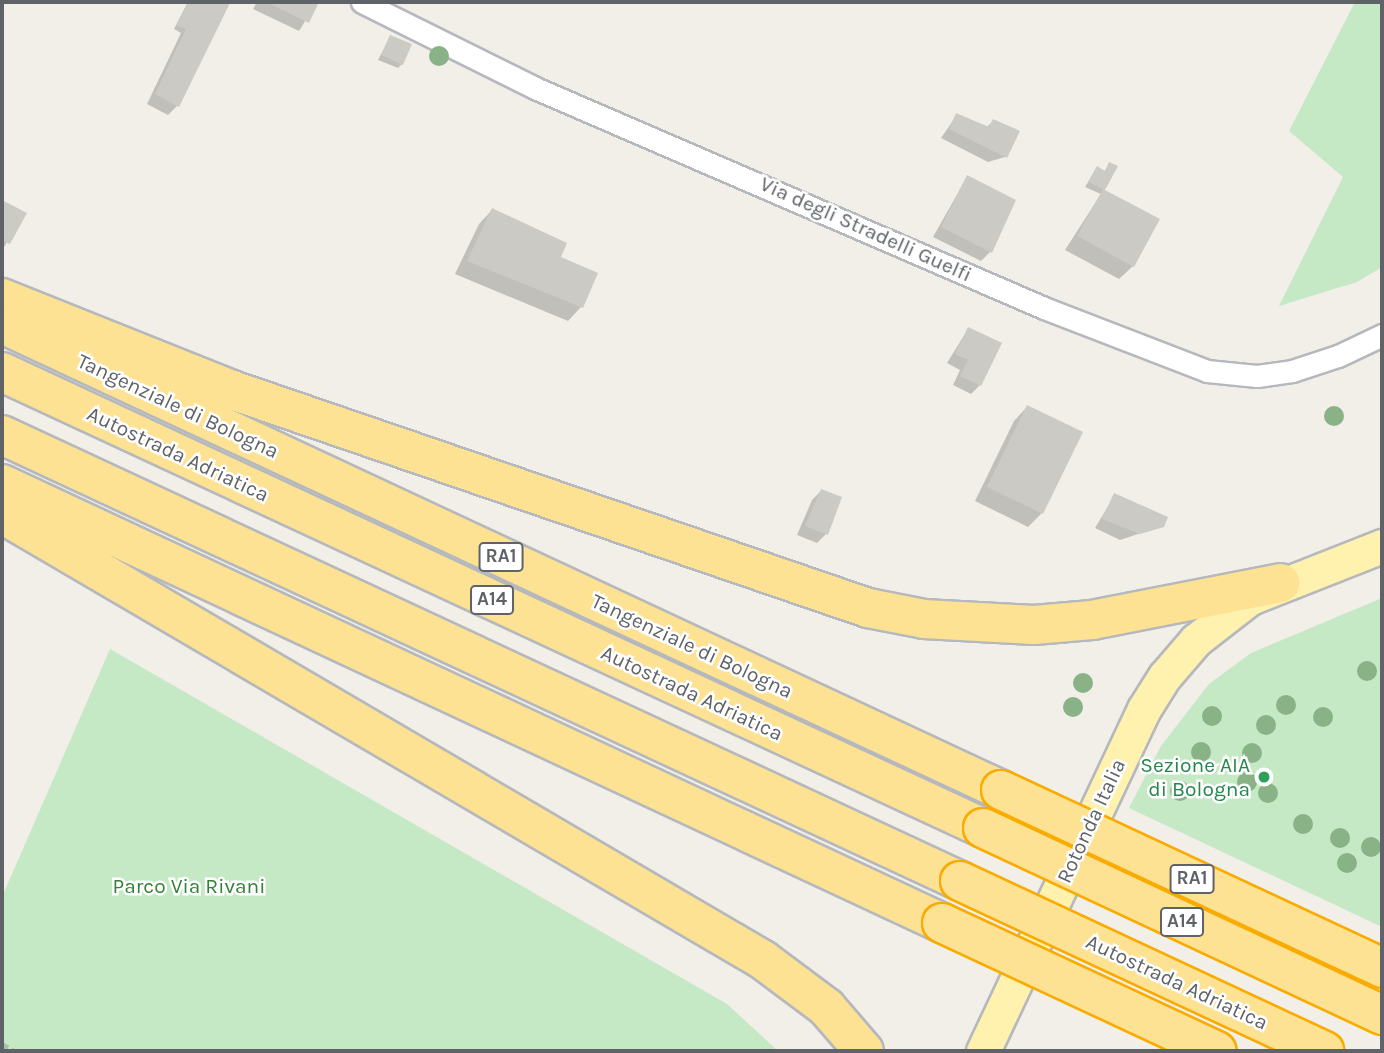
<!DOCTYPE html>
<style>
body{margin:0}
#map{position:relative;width:1384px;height:1053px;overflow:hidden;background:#f1efe8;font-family:Karla,sans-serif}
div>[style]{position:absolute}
.green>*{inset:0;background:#c5e8c5}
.shadow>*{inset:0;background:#0003}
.building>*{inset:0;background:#cccac5}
.path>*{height:4.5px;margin-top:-2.25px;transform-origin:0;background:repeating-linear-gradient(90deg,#9cc7a9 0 7px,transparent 0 10.5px)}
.roads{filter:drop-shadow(2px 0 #b5b8bc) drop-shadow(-2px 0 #b5b8bc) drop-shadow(0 2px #b5b8bc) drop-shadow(0 -2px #b5b8bc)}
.street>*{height:21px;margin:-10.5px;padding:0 10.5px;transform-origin:10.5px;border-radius:10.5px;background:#fff}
.primary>*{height:33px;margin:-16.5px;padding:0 16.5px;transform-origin:16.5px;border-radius:16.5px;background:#fff2af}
.highway>*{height:38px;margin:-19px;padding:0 19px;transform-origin:19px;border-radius:19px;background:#fde293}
.bridges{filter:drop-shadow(2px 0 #f9ab00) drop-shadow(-2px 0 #f9ab00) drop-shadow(0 2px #f9ab00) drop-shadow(0 -2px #f9ab00)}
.highway-bridge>*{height:38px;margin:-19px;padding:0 19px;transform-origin:19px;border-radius:19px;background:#fde293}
.trees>*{width:20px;height:20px;margin:-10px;border-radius:50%;background:#89b387}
.dots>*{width:19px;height:19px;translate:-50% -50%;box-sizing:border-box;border:4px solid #fff;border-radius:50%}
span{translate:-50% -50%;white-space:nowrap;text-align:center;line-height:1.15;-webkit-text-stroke:5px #fff;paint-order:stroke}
.shield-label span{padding:2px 5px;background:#fff;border:2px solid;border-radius:5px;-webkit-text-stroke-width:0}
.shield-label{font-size:19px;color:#5f6368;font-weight:700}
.street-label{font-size:21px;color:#5f6368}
.leisure-label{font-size:21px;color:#27864d}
.right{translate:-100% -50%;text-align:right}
.park-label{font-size:21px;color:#348238}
.frame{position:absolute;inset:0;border:4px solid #5f6368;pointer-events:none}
</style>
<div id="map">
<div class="green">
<div style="clip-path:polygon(1355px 2px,1382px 2px,1382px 267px,1357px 282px,1279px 306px,1343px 177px,1289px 131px)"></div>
<div style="clip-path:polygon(1382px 598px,1382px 927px,1129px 808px,1161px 746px,1209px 684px,1251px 653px)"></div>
<div style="clip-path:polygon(110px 649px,727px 1004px,778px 1051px,2px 1051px,2px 897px)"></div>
</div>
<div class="shadow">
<div style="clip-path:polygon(188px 2px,227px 4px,177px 106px,168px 115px,147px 104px,181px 33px,174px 29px)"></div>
<div style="clip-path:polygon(257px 2px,317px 2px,299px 31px,253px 9px)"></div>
<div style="clip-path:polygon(390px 37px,402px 64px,398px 68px,378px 60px)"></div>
<div style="clip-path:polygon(957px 115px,986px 128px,993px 121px,1005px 157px,988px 162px,941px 138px)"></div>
<div style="clip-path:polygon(1110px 164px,1103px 190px,1133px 266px,1119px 279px,1065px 250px,1101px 194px,1085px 187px,1097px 168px,1104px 172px)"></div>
<div style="clip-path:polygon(967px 177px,1014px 201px,990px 252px,981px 261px,933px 237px)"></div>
<div style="clip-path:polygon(2px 202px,25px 214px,4px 247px,2px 246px)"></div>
<div style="clip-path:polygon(492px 210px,558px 258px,596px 274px,581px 307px,568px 321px,455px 274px,479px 224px)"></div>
<div style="clip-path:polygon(968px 329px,980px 385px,971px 394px,953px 385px,960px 370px,947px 363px)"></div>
<div style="clip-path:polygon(1027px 407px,1042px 513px,1028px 527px,975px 501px,1014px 421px)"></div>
<div style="clip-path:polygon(821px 491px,826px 534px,817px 543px,797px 535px,812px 500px)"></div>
<div style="clip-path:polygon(1115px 495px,1162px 526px,1120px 540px,1095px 528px)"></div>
</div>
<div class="building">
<div style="clip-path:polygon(188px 2px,230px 3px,179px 107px,155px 94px,186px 29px,176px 25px)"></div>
<div style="clip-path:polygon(266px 2px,319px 2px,309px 23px)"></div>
<div style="clip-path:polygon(390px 35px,412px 44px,403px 65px,381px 55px)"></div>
<div style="clip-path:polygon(956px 113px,989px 127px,993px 119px,1020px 131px,1007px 158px,949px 129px)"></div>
<div style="clip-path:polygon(1109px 162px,1118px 166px,1105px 190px,1088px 182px,1097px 166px,1105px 171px)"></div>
<div style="clip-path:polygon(967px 175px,1016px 200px,992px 253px,941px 227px)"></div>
<div style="clip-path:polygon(1103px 189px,1160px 219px,1134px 267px,1077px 236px)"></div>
<div style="clip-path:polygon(2px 200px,27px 213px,10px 244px,2px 241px)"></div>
<div style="clip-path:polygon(492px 208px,567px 243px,561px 257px,598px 273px,583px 308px,467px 261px)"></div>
<div style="clip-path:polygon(968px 327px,1002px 343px,981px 386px,960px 376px,968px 360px,955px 354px)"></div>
<div style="clip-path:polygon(1027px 405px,1083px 432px,1043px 514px,987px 487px)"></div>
<div style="clip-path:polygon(821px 489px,842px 497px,828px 535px,805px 526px)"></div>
<div style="clip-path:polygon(1114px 493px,1168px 517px,1164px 527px,1140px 534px,1102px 519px)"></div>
</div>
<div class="path">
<div style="left:2px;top:1044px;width:14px;rotate:30deg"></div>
</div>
<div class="roads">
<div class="street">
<div style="left:362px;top:2px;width:193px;rotate:26.4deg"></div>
<div style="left:535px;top:88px;width:555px;rotate:23.37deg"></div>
<div style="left:1044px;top:308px;width:175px;rotate:21.1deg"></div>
<div style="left:1207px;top:371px;width:50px;rotate:5.7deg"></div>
<div style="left:1257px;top:376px;width:35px;rotate:-8deg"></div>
<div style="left:1292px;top:371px;width:48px;rotate:-18.1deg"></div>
<div style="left:1338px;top:356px;width:49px;rotate:-25.5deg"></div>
</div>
<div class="primary">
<div style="left:983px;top:1051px;width:378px;rotate:-64.8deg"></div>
<div style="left:1144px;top:709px;width:39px;rotate:-58deg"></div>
<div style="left:1165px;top:676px;width:48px;rotate:-49.3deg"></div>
<div style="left:1196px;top:640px;width:68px;rotate:-37.9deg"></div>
<div style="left:1250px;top:598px;width:142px;rotate:-21.5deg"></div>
</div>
<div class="highway">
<div style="left:2px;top:298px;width:248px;rotate:21.8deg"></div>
<div style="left:232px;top:390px;width:672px;rotate:18.92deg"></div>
<div style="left:868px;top:608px;width:57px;rotate:11.1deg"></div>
<div style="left:924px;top:619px;width:110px;rotate:3.1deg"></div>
<div style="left:1034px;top:625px;width:58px;rotate:-4.9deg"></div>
<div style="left:1092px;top:620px;width:192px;rotate:-11.1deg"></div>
<div style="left:13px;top:329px;width:1090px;rotate:25.01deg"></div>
<div style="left:2px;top:372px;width:1082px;rotate:24.93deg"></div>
<div style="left:2px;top:435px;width:1057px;rotate:24.96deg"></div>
<div style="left:2px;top:484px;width:1037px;rotate:25.03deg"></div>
<div style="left:2px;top:514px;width:882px;rotate:30.37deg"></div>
<div style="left:763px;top:960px;width:79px;rotate:36.7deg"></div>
<div style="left:826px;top:1007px;width:58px;rotate:49.2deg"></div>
</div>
</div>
<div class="bridges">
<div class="highway-bridge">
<div style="left:1001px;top:790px;width:421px;rotate:25deg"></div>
<div style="left:983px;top:828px;width:441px;rotate:25.1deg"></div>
<div style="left:960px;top:881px;width:402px;rotate:25deg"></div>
<div style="left:942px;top:923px;width:303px;rotate:25deg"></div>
</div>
</div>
<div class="trees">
<div style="left:439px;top:56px"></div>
<div style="left:1334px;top:416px"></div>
<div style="left:1367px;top:671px"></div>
<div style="left:1083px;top:683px"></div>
<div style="left:1286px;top:705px"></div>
<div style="left:1073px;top:707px"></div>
<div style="left:1212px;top:716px"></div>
<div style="left:1323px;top:717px"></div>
<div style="left:1266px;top:725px"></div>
<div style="left:1201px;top:752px"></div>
<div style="left:1252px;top:753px"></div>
<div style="left:1247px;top:782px"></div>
<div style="left:1180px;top:791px"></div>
<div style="left:1268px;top:793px"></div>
<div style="left:1303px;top:824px"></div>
<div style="left:1340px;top:838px"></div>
<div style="left:1371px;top:847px"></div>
<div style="left:1347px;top:863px"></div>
</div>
<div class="dots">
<div style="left:1264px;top:777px;background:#2e9e5b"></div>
</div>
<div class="shield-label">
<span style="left:501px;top:557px">RA1</span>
<span style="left:492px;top:600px">A14</span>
<span style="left:1192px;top:879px">RA1</span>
<span style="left:1182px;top:922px">A14</span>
</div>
<div class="street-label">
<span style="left:866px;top:229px;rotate:24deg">Via degli Stradelli Guelfi</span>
<span style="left:178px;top:406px;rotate:25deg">Tangenziale di Bologna</span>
<span style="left:178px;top:454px;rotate:25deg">Autostrada Adriatica</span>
<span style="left:692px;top:646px;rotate:25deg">Tangenziale di Bologna</span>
<span style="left:692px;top:693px;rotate:25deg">Autostrada Adriatica</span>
<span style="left:1091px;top:821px;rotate:-65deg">Rotonda Italia</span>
<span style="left:1177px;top:982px;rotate:25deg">Autostrada Adriatica</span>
</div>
<div class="leisure-label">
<span class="right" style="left:1250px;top:777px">Sezione AIA<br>di Bologna</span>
</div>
<div class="park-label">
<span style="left:189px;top:886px">Parco Via Rivani</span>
</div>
<div class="frame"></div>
</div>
